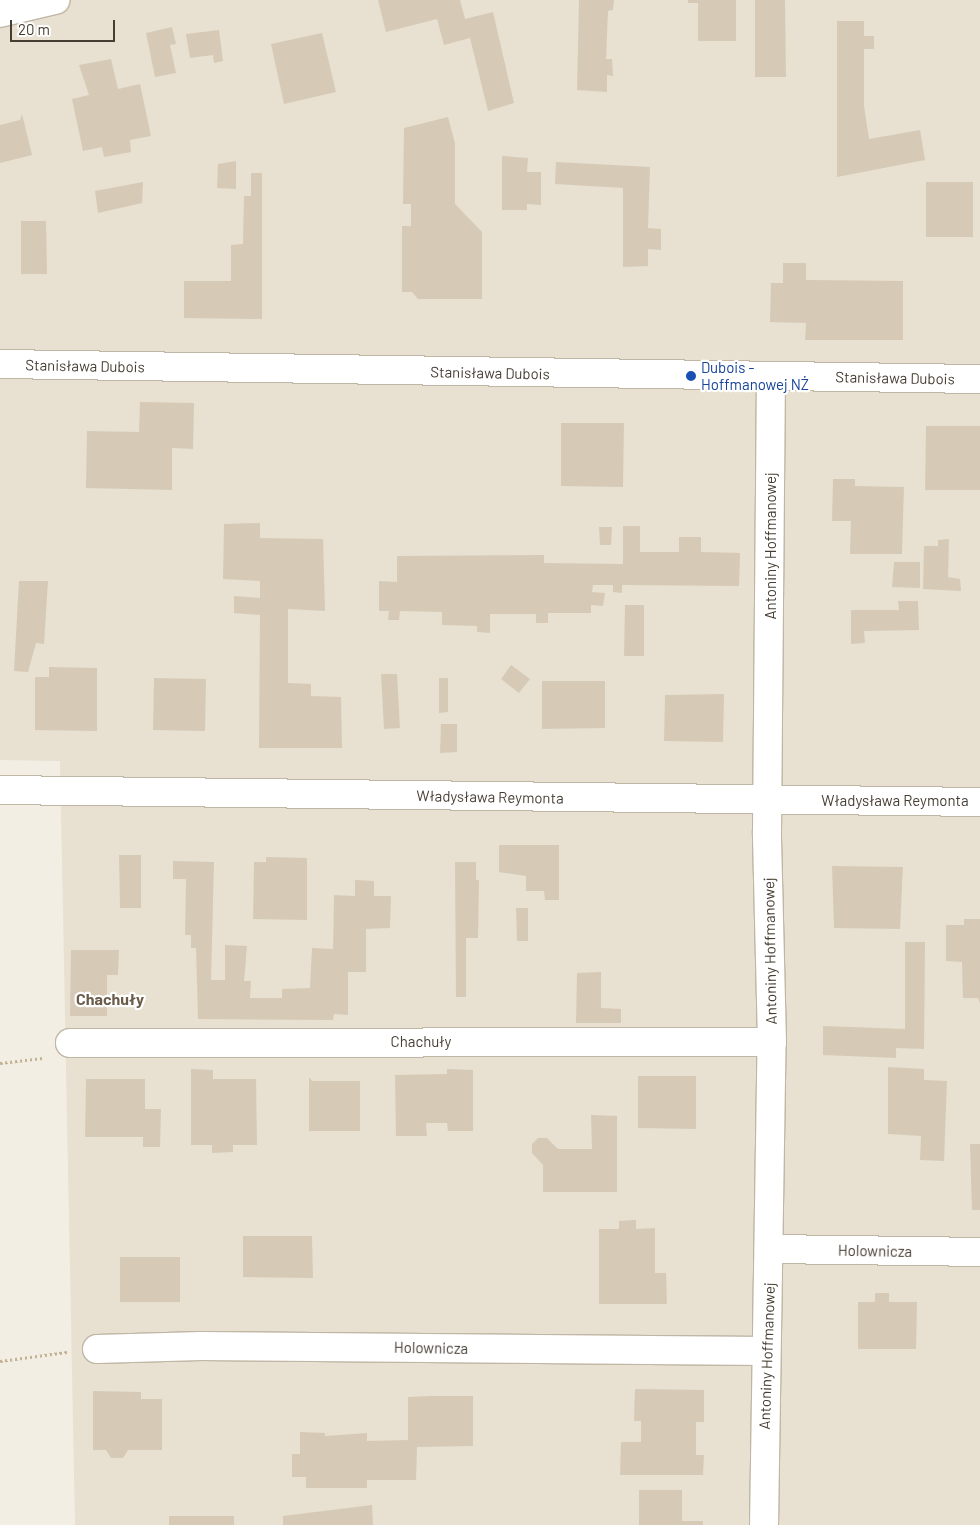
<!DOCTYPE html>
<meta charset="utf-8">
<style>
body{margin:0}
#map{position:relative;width:980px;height:1525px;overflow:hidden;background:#f3eee3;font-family:Barlow,sans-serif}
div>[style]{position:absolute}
.residential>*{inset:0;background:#e8e0d0}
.building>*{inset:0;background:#d6cab7}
.path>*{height:3px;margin-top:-1.5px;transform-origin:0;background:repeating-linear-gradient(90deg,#c3b294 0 2.5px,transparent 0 5px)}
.roads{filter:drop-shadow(1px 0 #c0b6a5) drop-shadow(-1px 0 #c0b6a5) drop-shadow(0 1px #c0b6a5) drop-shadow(0 -1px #c0b6a5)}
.minor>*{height:28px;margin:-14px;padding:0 14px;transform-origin:14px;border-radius:14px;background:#fff}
.dots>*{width:14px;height:14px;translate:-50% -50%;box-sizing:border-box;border:2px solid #fff;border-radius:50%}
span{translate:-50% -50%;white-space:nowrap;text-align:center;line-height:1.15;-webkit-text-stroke:4.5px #fff;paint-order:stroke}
.street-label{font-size:15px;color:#463e33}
.transit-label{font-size:15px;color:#164399}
.left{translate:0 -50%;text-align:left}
.neighbourhood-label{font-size:16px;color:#6a5c49;font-weight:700}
.scale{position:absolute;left:10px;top:20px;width:105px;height:22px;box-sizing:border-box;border:2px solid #463e33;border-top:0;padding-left:6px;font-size:15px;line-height:18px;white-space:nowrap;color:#463e33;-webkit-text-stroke:4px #fff;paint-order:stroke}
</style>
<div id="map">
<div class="residential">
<div style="clip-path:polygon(0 0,980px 0,980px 1525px,75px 1525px,60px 761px,0 760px)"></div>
</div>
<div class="building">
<div style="clip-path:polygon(378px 0,460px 0,465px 19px,493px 12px,514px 103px,488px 111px,470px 38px,444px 45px,437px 19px,386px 32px)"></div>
<div style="clip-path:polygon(579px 0,614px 0,613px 10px,608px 11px,606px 59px,612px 59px,613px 76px,607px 75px,607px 92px,577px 90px)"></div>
<div style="clip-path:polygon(688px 0,736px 0,736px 41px,698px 41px,698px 3px,688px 3px)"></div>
<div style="clip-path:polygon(755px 0,785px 0,786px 77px,755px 77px)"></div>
<div style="clip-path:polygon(837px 21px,864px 21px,864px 36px,874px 36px,874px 49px,864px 49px,864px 106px,869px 139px,920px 130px,925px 160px,837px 177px)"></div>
<div style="clip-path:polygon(172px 27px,176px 44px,170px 45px,176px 73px,155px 77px,146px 33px)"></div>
<div style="clip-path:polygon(219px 30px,223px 61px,214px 63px,213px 55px,190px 58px,186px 34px)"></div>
<div style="clip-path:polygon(322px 33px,336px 92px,284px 104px,271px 44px)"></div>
<div style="clip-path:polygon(111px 59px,118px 89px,140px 84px,151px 136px,130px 140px,131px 152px,104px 157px,102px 147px,83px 151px,72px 99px,89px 95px,79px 65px)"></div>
<div style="clip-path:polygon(22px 114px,32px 155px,0 163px,0 125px,20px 120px)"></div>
<div style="clip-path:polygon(448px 117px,455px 143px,455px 204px,482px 232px,482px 299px,418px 299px,412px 292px,402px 292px,402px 226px,411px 226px,411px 204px,403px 204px,404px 128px)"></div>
<div style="clip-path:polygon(502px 156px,528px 158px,527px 172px,541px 172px,541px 205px,527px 204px,527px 210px,502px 210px)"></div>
<div style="clip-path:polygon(236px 161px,236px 189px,217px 188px,218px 164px)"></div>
<div style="clip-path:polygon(556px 162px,650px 167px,648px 228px,661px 229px,661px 250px,648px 249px,648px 266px,623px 267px,623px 188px,555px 184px)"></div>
<div style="clip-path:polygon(251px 173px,262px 173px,262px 319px,184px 318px,184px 281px,231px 281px,231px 245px,243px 244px,244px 196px,251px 196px)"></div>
<div style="clip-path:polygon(143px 182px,142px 203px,98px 213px,95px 191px)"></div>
<div style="clip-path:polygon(926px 182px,973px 182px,973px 237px,926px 237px)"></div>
<div style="clip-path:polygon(21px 221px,46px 221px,47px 274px,21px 274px)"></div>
<div style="clip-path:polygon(783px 263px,806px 263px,806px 280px,903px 281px,903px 340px,805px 340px,806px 323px,770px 322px,771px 283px,783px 283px)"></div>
<div style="clip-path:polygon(140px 402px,194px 403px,193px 449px,172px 448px,172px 490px,86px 488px,87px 431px,139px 432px)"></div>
<div style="clip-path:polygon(561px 423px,624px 423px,623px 487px,561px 486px)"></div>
<div style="clip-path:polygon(926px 426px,980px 426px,980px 490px,925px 490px)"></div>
<div style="clip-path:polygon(833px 479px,855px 479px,855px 486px,904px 487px,902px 554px,850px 554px,851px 521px,832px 521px)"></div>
<div style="clip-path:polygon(260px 523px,260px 538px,323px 539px,325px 611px,288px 609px,288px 683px,311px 684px,311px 696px,341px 697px,342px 748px,259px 748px,260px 615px,234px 613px,234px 596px,260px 598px,260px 581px,223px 579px,224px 524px)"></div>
<div style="clip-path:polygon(623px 526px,640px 526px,640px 552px,679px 552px,679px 537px,701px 537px,701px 552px,740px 553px,739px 586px,622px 585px,622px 593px,613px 592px,613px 585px,593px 585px,592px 592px,605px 593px,603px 606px,591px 605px,591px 613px,548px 613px,548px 623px,536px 623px,536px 614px,490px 614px,490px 633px,477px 632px,477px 626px,442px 625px,442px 612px,400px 611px,399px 620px,388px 620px,389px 611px,379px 611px,379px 581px,397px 582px,397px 556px,544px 555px,544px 563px,623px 564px)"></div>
<div style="clip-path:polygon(599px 527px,612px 527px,611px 545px,600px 545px)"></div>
<div style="clip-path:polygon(949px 539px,948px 577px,960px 579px,961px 591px,923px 589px,924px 546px,938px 546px,938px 540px)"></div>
<div style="clip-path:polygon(894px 562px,920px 562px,920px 588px,892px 587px)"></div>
<div style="clip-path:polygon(19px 581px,48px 581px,44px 644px,36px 643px,28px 672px,14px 671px)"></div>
<div style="clip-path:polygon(898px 601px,918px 601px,919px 630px,864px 631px,865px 643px,851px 644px,851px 610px,899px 610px)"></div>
<div style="clip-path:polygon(625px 605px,644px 605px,644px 656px,624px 656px)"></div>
<div style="clip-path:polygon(511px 665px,530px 679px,519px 693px,501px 679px)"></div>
<div style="clip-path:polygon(49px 667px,97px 668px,97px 731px,35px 730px,35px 677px,49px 677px)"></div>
<div style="clip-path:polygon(381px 674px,397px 674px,400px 728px,384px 729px)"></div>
<div style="clip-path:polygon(154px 678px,206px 679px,205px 731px,153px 730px)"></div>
<div style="clip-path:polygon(439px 678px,448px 678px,448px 712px,439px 713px)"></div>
<div style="clip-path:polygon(542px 681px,605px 681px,605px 728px,542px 729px)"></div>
<div style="clip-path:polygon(724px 694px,723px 742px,664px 741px,665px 695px)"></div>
<div style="clip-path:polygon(441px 724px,457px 724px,457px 752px,440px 753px)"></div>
<div style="clip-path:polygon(499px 845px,559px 845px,559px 900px,545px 900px,544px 891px,526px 891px,526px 876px,499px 872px)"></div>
<div style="clip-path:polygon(119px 855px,141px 855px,141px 908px,120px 908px)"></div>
<div style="clip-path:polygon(266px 857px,307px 858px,307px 920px,253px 919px,254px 862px,266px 862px)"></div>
<div style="clip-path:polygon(173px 861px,214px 862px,211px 980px,225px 980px,225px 945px,247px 946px,244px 981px,251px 981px,250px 998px,282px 998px,282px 989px,310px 988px,312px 948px,333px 949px,334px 895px,355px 896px,355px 880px,374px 881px,374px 896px,391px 896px,390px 928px,366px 929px,366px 972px,348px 972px,348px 1015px,334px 1014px,333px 1020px,198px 1019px,196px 948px,191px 948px,191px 935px,185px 935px,186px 879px,173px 879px)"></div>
<div style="clip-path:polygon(455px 862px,476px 862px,476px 880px,479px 880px,478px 938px,466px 938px,466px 997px,456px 997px)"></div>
<div style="clip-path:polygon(832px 866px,903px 867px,900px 929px,834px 928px)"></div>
<div style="clip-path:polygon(516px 908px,528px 908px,528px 941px,517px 941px)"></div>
<div style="clip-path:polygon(964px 919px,980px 919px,980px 1003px,978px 998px,963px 998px,962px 962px,946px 961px,946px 925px,964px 925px)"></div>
<div style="clip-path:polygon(905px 942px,925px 942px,924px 1049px,896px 1048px,896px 1058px,823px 1055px,823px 1026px,905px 1029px)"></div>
<div style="clip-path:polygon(71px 950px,119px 950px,118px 975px,107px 975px,107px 1016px,70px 1016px)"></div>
<div style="clip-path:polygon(601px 972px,601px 1008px,621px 1009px,621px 1023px,576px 1023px,577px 973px)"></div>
<div style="clip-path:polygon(888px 1067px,924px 1069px,924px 1080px,947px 1081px,944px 1161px,920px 1160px,921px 1136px,888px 1134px)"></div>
<div style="clip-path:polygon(191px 1069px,213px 1070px,213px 1079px,256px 1079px,257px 1145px,233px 1145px,233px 1152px,212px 1153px,212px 1145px,191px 1145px)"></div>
<div style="clip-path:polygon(447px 1069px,473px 1070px,473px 1131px,448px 1131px,447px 1123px,426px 1123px,427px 1136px,396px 1136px,395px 1075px,447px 1074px)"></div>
<div style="clip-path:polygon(638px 1076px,696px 1076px,696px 1129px,638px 1128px)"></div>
<div style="clip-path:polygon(309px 1077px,312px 1081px,360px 1081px,360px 1131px,309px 1131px)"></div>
<div style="clip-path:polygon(86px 1079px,145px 1079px,145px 1109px,161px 1109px,160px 1147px,143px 1147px,143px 1137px,85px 1137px)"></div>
<div style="clip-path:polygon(591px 1115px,617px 1116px,617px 1192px,543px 1192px,543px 1165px,532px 1153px,532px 1144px,538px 1138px,547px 1138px,558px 1149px,592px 1149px)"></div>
<div style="clip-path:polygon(970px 1144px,980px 1144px,980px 1210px,972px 1210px)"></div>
<div style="clip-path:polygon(636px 1220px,636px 1229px,655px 1228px,655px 1273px,666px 1273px,667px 1304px,599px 1304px,599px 1229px,619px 1229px,619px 1221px)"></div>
<div style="clip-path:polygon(243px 1236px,312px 1236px,313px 1278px,243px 1277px)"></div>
<div style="clip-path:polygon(120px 1257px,180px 1257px,180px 1302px,120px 1302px)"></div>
<div style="clip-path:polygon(875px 1293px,889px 1293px,889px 1302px,917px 1302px,916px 1349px,858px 1349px,858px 1302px,875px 1302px)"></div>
<div style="clip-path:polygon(635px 1389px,704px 1390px,704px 1422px,696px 1422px,696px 1455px,704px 1455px,703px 1475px,620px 1475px,621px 1442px,641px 1442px,641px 1421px,634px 1421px)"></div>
<div style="clip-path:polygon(93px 1391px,141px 1392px,141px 1399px,162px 1399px,162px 1450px,128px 1450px,123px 1458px,111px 1458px,106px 1450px,93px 1450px)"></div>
<div style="clip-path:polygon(431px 1396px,473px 1396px,473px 1446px,417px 1447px,416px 1480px,367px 1480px,367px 1488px,306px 1488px,306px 1477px,292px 1477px,292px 1454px,300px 1454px,300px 1432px,325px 1433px,325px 1436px,367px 1433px,367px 1441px,408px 1440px,408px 1397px)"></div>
<div style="clip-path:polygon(639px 1490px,682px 1490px,682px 1521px,703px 1521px,703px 1525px,639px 1525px)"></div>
<div style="clip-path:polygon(372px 1505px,373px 1525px,283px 1525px,283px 1516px)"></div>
<div style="clip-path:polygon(169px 1516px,234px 1516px,234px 1525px,169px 1525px)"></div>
</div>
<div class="path">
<div style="left:0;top:1063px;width:43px;rotate:-6.6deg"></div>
<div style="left:0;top:1361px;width:68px;rotate:-7.7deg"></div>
</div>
<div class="roads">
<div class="minor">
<div style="left:0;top:13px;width:57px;rotate:-13.3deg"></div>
<div style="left:0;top:364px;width:980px;rotate:0.88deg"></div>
<div style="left:0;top:790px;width:980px;rotate:0.7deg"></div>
<div style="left:70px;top:1043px;width:702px;rotate:-0.08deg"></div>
<div style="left:770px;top:1249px;width:210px;rotate:0.8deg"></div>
<div style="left:97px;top:1349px;width:104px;rotate:-1.7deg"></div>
<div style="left:201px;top:1346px;width:564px;rotate:0.51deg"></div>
<div style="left:764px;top:1525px;width:483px;rotate:-89.1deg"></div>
<div style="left:772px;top:1042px;width:211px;rotate:-91.4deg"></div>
<div style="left:767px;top:831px;width:454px;rotate:-89.5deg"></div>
</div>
</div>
<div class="dots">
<div style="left:691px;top:376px;background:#1a4fb4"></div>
</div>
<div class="street-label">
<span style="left:85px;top:366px;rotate:1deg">Stanisława Dubois</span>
<span style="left:490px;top:373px;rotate:1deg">Stanisława Dubois</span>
<span style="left:895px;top:378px;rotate:1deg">Stanisława Dubois</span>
<span style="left:771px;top:546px;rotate:-90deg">Antoniny Hoffmanowej</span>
<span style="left:490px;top:797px;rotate:1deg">Władysława Reymonta</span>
<span style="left:895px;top:801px">Władysława Reymonta</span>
<span style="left:770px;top:951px;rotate:-91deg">Antoniny Hoffmanowej</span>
<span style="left:421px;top:1042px">Chachuły</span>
<span style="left:875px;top:1251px;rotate:1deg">Holownicza</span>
<span style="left:431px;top:1348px;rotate:1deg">Holownicza</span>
<span style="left:767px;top:1356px;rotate:-88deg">Antoniny Hoffmanowej</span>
</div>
<div class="transit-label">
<span class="left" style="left:701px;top:376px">Dubois -<br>Hoffmanowej NŻ</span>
</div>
<div class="neighbourhood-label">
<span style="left:110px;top:999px">Chachuły</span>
</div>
<div class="scale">20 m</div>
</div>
